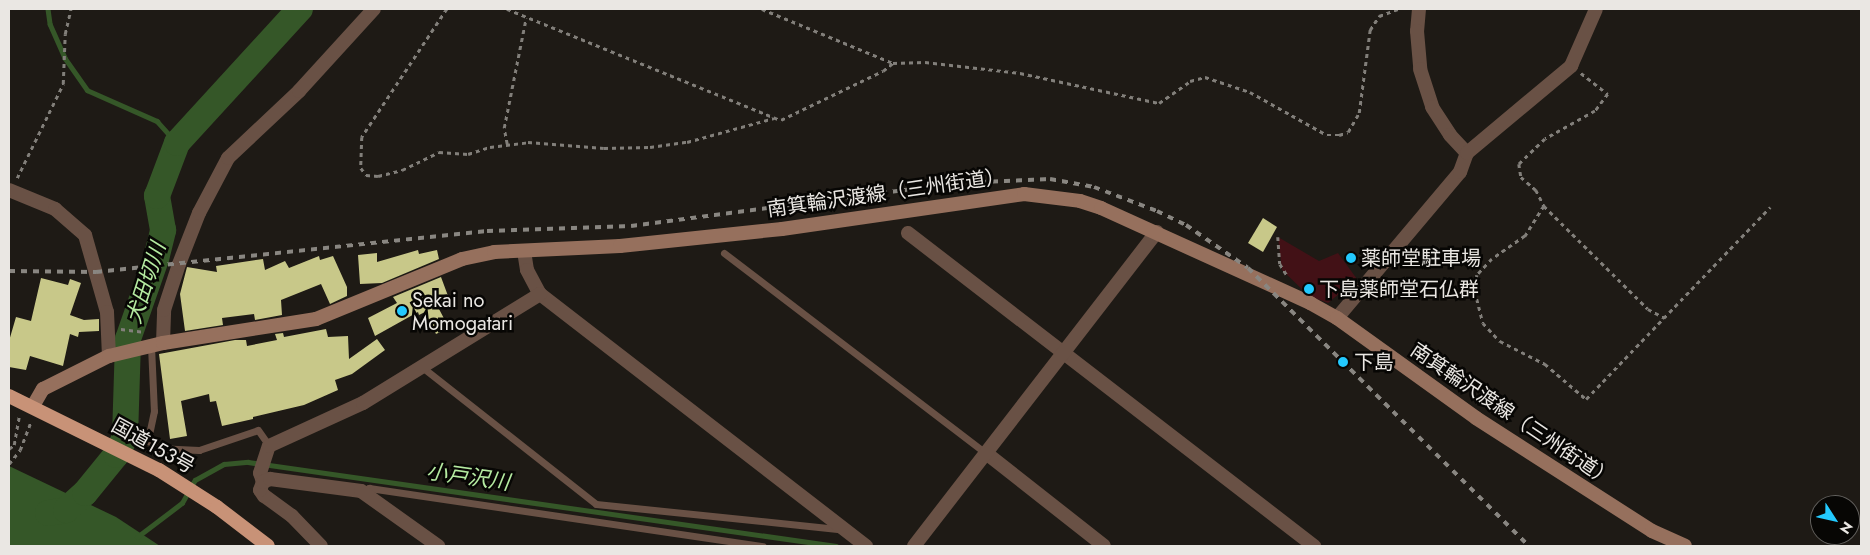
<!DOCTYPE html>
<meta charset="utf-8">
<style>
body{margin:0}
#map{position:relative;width:1870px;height:555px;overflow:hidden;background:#1e1a15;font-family:Jost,"Noto Sans JP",sans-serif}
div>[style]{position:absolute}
.green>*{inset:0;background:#421116}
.water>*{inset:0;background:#355728}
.stream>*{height:4.5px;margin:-2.25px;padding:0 2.25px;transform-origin:2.25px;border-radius:2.25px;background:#355728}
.river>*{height:26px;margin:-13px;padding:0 13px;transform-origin:13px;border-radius:13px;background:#355728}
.building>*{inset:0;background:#c8c889}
.path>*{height:2.5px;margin-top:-1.25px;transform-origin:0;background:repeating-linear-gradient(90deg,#827f7a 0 4px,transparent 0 8px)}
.service>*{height:7px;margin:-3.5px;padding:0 3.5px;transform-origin:3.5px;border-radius:3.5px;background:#695145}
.minor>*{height:14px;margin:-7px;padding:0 7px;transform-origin:7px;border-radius:7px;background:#695145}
.tertiary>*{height:14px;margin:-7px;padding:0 7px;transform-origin:7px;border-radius:7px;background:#695145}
.secondary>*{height:14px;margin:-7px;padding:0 7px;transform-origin:7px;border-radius:7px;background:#96705d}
.trunk>*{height:14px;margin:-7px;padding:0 7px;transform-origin:7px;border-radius:7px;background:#c89277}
.rail>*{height:4px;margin-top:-2px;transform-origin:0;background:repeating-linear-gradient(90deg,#898681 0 6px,transparent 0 12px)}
.dots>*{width:14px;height:14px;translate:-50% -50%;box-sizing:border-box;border:2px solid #070604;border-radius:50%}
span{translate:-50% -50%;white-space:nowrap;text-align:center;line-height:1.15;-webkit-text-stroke:5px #070604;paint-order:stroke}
.street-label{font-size:20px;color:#eae7e3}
.poi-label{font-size:20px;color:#eae7e3}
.left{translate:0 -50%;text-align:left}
.water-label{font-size:21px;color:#b5eba1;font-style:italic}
.frame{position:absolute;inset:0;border:10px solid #eae7e3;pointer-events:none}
.north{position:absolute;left:1810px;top:495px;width:50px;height:50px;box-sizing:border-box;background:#070604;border:1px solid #62605d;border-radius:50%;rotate:125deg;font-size:14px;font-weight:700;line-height:20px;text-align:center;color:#eae7e3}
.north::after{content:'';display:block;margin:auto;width:18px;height:22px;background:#23c9fe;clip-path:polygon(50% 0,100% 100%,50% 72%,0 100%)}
</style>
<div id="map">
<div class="green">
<div style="clip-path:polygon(1278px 237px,1319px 261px,1338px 253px,1357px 279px,1328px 303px,1309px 296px,1282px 270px)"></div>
</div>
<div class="water">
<div style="clip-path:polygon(9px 466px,116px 517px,160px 546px,9px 546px)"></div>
</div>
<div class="stream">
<div style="left:48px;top:9px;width:15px;rotate:82deg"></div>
<div style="left:50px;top:24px;width:37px;rotate:66deg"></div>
<div style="left:65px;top:58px;width:39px;rotate:55deg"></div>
<div style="left:87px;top:90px;width:77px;rotate:23.9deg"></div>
<div style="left:157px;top:121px;width:30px;rotate:48deg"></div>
<div style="left:137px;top:537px;width:56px;rotate:-37.1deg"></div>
<div style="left:182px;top:503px;width:26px;rotate:-61deg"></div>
<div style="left:195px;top:480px;width:33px;rotate:-29deg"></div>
<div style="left:224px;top:464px;width:24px;rotate:-5deg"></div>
<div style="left:248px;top:462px;width:594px;rotate:8.13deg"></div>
</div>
<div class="river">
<div style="left:48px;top:513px;width:18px;rotate:-9deg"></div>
<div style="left:66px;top:510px;width:25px;rotate:-42deg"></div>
<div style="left:85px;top:493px;width:49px;rotate:-50.8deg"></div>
<div style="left:116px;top:455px;width:20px;rotate:-63deg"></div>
<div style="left:125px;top:437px;width:98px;rotate:-88.2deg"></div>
<div style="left:128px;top:339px;width:85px;rotate:-70.7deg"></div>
<div style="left:156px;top:259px;width:30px;rotate:-76deg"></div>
<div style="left:163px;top:230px;width:35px;rotate:-100deg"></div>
<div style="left:157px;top:196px;width:57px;rotate:-69.3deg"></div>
<div style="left:177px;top:143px;width:182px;rotate:-47.5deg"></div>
</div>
<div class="building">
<div style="clip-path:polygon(1263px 218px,1277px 227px,1263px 252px,1248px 243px)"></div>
<div style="clip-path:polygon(418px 250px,419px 254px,437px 250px,439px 259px,382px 283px,360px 284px,358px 255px,377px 253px,377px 262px)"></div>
<div style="clip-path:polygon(319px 256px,320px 260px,333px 256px,347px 287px,347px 296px,330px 304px,321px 284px,281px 300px,282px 315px,255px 320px,254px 314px,222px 318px,223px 325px,185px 331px,180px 294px,187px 267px,217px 272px,216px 266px,263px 259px,265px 270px,285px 261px,289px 268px)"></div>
<div style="clip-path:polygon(441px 277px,451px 304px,439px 309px,449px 328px,436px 334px,425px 312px,419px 315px,418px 312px,375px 336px,368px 318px,397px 303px,393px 297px)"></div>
<div style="clip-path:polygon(41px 278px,68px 285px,70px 279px,81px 283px,70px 315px,84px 320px,99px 319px,99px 331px,79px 332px,78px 337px,70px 334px,63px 366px,30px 356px,26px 370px,9px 367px,9px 341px,16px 317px,31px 321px)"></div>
<div style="clip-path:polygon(326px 329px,328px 337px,348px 336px,349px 359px,377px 339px,385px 350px,352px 374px,335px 380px,338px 390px,304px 405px,253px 417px,253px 419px,222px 426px,216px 401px,210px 402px,209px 394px,181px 401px,187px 436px,170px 439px,159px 354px,235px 340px,246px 340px,247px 346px,277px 340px,275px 334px,283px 333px,284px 337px)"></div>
</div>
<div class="path">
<div style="left:447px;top:9px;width:154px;rotate:123.6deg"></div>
<div style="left:362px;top:137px;width:31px;rotate:92deg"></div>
<div style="left:361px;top:168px;width:9px;rotate:54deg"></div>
<div style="left:366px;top:175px;width:12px;rotate:5deg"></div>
<div style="left:378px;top:176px;width:25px;rotate:-14deg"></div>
<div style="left:402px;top:170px;width:41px;rotate:-25.9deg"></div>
<div style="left:439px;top:152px;width:29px;rotate:4deg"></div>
<div style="left:468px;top:154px;width:23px;rotate:-18deg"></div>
<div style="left:490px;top:147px;width:38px;rotate:-7deg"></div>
<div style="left:528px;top:142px;width:76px;rotate:4.5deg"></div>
<div style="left:604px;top:148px;width:46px;rotate:-1.2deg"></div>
<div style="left:650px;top:147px;width:37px;rotate:-8deg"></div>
<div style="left:687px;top:142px;width:90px;rotate:-15.4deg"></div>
<div style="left:507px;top:9px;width:296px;rotate:22.1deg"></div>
<div style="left:781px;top:120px;width:113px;rotate:-25.7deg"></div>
<div style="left:883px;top:71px;width:13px;rotate:-39deg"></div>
<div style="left:762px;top:9px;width:142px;rotate:22.4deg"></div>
<div style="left:893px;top:63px;width:32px;rotate:-2deg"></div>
<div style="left:925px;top:62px;width:96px;rotate:6.6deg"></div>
<div style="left:1020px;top:73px;width:142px;rotate:12.2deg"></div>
<div style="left:1159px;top:103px;width:38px;rotate:-35deg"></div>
<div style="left:1190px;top:81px;width:16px;rotate:-15deg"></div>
<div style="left:1205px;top:77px;width:47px;rotate:18.4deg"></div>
<div style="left:1250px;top:92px;width:88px;rotate:29.2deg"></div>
<div style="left:1327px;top:135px;width:12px"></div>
<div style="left:1339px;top:135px;width:9px;rotate:-18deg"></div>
<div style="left:1348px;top:132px;width:22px;rotate:-60deg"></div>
<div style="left:1359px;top:113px;width:84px;rotate:-82.5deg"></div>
<div style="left:1370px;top:30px;width:17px;rotate:-57deg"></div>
<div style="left:1379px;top:16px;width:20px;rotate:-20deg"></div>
<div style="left:1581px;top:73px;width:34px;rotate:38deg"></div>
<div style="left:1608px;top:94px;width:21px;rotate:127deg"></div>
<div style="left:1595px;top:111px;width:57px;rotate:150.8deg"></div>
<div style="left:1545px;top:139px;width:36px;rotate:136deg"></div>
<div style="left:1519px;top:164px;width:13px;rotate:81deg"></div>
<div style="left:1521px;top:177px;width:20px;rotate:41deg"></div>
<div style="left:1536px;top:190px;width:18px;rotate:63deg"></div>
<div style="left:1544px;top:206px;width:36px;rotate:122deg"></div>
<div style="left:1525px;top:236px;width:40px;rotate:145.1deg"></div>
<div style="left:1492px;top:259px;width:22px;rotate:133deg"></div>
<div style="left:1477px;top:275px;width:16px;rotate:97deg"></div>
<div style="left:1475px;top:291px;width:33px;rotate:76deg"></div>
<div style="left:1483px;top:323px;width:25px;rotate:47deg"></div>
<div style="left:1500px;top:341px;width:51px;rotate:27.1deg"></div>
<div style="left:1545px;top:364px;width:54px;rotate:40.5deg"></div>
<div style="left:1586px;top:399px;width:266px;rotate:-46.2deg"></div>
<div style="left:507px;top:144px;width:16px;rotate:-101deg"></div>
<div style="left:504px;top:128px;width:112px;rotate:-78.7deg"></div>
<div style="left:17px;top:178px;width:105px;rotate:-63.9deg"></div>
<div style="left:63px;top:84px;width:50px;rotate:-87.7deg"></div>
<div style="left:65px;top:34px;width:26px;rotate:-77deg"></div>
<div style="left:1544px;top:206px;width:146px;rotate:44.7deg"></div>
<div style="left:1648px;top:309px;width:19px;rotate:28deg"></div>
<div style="left:1278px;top:237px;width:27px;rotate:86deg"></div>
<div style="left:1280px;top:264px;width:15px;rotate:58deg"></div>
<div style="left:121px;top:329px;width:24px;rotate:7deg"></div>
<div style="left:9px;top:449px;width:6px;rotate:-39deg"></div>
<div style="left:14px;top:445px;width:29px;rotate:-80deg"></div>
<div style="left:9px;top:464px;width:18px;rotate:-52deg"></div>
<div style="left:20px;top:450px;width:31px;rotate:-69deg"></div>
</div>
<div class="service">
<div style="left:724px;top:253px;width:330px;rotate:37.4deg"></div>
<div style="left:1364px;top:262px;width:4px;rotate:-34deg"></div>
<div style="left:1367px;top:260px;width:16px;rotate:50deg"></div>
<div style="left:151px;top:346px;width:65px;rotate:87.4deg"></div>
<div style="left:154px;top:411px;width:24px;rotate:102deg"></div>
<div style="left:149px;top:434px;width:7px;rotate:90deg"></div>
<div style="left:149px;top:441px;width:10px;rotate:45deg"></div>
<div style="left:156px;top:448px;width:43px;rotate:2.7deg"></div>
<div style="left:199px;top:450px;width:62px;rotate:-18.7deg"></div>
<div style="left:258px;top:430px;width:19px;rotate:55deg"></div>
<div style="left:422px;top:367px;width:221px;rotate:38.2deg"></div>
<div style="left:596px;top:504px;width:245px;rotate:5.9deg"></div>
<div style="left:361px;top:491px;width:9px;rotate:-21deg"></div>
<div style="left:369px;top:488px;width:398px;rotate:8.4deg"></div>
</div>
<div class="minor">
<div style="left:1419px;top:9px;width:22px;rotate:95deg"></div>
<div style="left:1417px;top:31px;width:38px;rotate:85deg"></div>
<div style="left:1420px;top:69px;width:40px;rotate:72deg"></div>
<div style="left:1432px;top:107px;width:33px;rotate:57deg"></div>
<div style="left:1450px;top:135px;width:25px;rotate:47deg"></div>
<div style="left:9px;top:190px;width:50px;rotate:22.4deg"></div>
<div style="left:55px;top:209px;width:40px;rotate:41deg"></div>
<div style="left:85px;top:235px;width:80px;rotate:74.1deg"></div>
<div style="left:107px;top:312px;width:44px;rotate:87.4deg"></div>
<div style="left:908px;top:233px;width:513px;rotate:37.63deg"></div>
<div style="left:524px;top:251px;width:19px;rotate:81deg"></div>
<div style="left:527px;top:270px;width:27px;rotate:62deg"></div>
<div style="left:540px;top:294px;width:412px;rotate:37.7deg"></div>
<div style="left:1337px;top:318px;width:191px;rotate:-49.9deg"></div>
<div style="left:1460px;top:172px;width:20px;rotate:-70deg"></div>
<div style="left:1467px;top:153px;width:136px;rotate:-39.9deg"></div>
<div style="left:1571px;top:66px;width:62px;rotate:-66.3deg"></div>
<div style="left:986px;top:453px;width:150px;rotate:38.2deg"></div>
<div style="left:263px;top:482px;width:9px;rotate:-108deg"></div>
<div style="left:260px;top:473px;width:28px;rotate:-72deg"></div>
<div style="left:269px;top:446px;width:103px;rotate:-24.6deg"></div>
<div style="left:363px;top:403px;width:208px;rotate:-31.6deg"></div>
<div style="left:321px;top:546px;width:42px;rotate:-134deg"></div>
<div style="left:292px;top:516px;width:34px;rotate:-144deg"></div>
<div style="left:264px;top:496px;width:7px;rotate:-124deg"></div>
<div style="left:260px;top:490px;width:9px;rotate:-69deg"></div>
<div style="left:263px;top:482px;width:8px;rotate:-23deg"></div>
<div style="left:270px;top:479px;width:92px;rotate:7.5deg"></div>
<div style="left:361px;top:491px;width:95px;rotate:35.5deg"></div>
</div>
<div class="tertiary">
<div style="left:163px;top:343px;width:33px;rotate:-88deg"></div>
<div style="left:164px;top:310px;width:48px;rotate:-71.9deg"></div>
<div style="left:179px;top:264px;width:55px;rotate:-68.6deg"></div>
<div style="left:199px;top:213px;width:62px;rotate:-62.2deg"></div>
<div style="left:228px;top:158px;width:98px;rotate:-43.3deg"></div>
<div style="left:299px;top:91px;width:111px;rotate:-47.6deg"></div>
<div style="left:914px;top:546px;width:397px;rotate:-52.3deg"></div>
</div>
<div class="secondary">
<div style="left:33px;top:406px;width:20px;rotate:-60deg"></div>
<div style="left:43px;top:389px;width:74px;rotate:-26.6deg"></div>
<div style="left:109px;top:356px;width:56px;rotate:-13.5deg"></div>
<div style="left:163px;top:343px;width:155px;rotate:-8.9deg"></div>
<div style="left:316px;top:319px;width:158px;rotate:-22.3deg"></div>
<div style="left:462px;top:259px;width:33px;rotate:-12deg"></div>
<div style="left:494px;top:252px;width:126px;rotate:-2.7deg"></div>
<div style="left:620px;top:246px;width:163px;rotate:-6deg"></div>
<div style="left:782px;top:229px;width:245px;rotate:-8.2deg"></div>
<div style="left:1024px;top:194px;width:56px;rotate:7.1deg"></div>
<div style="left:1080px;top:201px;width:22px;rotate:18deg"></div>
<div style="left:1101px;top:208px;width:230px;rotate:24.4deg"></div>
<div style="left:1310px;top:303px;width:31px;rotate:29deg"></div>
<div style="left:1337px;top:318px;width:171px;rotate:35.7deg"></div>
<div style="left:1476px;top:418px;width:209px;rotate:32.7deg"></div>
<div style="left:1652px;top:531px;width:36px;rotate:24deg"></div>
</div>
<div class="trunk">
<div style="left:9px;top:396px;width:167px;rotate:26.3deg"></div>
<div style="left:159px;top:470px;width:69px;rotate:32.5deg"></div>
<div style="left:217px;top:507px;width:64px;rotate:37.4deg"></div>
</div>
<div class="rail">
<div style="left:9px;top:271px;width:87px;rotate:0.7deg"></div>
<div style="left:96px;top:272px;width:393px;rotate:-6deg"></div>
<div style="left:487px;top:231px;width:144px;rotate:-2deg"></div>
<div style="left:631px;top:226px;width:328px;rotate:-7.5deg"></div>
<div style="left:956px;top:183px;width:94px;rotate:-2.4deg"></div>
<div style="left:1050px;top:179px;width:45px;rotate:10.3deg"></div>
<div style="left:1094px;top:187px;width:67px;rotate:20.9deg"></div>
<div style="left:1157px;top:211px;width:32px;rotate:26deg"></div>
<div style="left:1186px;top:225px;width:75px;rotate:34.7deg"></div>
<div style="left:1248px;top:268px;width:395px;rotate:44.7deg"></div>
</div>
<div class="dots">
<div style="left:1351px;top:258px;background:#23c9fe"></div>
<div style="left:1309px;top:289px;background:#23c9fe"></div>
<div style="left:402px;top:311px;background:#23c9fe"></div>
<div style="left:1343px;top:362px;background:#23c9fe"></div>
</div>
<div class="street-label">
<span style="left:886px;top:193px;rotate:-8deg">南箕輪沢渡線（三州街道）</span>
<span style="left:1512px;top:415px;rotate:34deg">南箕輪沢渡線（三州街道）</span>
<span style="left:153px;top:446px;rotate:29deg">国道153号</span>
</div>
<div class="poi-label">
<span class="left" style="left:1361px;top:258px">薬師堂駐車場</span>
<span class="left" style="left:1319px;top:289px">下島薬師堂石仏群</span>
<span class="left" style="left:412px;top:312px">Sekai no<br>Momogatari</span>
<span class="left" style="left:1354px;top:362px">下島</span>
</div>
<div class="water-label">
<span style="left:146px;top:283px;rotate:-72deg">犬田切川</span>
<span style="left:468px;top:477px;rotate:8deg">小戸沢川</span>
</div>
<div class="frame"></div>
<div class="north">N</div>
</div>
